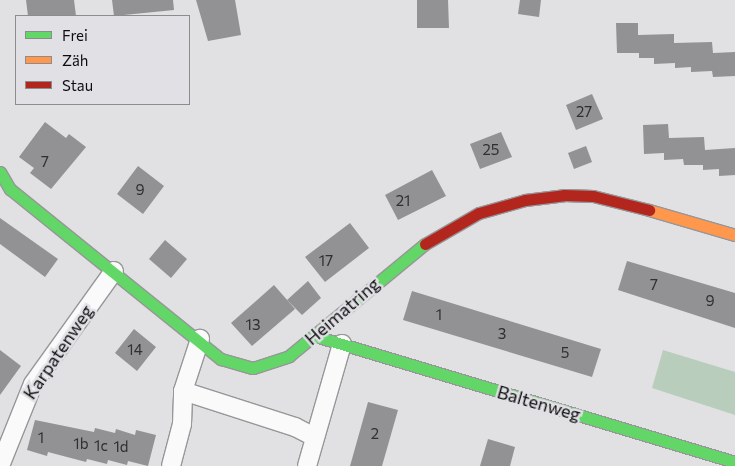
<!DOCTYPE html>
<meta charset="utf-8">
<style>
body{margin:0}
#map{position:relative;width:735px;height:466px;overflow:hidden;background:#e1e1e4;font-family:Commissioner,sans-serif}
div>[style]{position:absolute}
.green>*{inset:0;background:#b9cdbc}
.building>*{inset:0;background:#929193}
.roads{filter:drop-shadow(1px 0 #979799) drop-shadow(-1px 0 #979799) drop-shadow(0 1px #979799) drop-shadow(0 -1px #979799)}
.street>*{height:18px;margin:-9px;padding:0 9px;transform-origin:9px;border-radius:9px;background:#fafafb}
.fast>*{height:11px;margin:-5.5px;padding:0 5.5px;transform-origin:5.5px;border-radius:5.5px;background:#63d668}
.slow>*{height:11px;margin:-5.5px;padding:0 5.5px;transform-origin:5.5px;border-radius:5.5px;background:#ff974d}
.jam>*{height:11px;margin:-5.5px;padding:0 5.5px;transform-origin:5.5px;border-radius:5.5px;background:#b3261e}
span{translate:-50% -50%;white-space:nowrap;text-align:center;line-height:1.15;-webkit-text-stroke:5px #e0e0e5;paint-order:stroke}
.number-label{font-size:15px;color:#2f2f30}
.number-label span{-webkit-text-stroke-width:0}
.street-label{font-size:18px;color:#0e0e0f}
.legend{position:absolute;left:15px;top:15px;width:175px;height:90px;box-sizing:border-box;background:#e0e0e5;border:1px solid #8c8c8f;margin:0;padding:6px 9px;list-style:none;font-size:15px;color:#0e0e0f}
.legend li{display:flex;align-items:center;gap:10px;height:25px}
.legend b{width:25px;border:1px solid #8c8c8f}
</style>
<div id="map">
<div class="green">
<div style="clip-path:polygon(663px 350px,735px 372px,735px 415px,652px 388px)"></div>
</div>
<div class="building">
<div style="clip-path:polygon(26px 0,74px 0,76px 16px,28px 16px)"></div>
<div style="clip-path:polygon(112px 0,173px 0,174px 10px,114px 16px)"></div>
<div style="clip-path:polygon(196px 0,235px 0,241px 35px,208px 41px)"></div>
<div style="clip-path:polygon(417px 0,448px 0,449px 28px,417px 28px)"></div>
<div style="clip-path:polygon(520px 0,541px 0,539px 17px,518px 14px)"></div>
<div style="clip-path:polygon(616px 23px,638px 23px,638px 35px,674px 34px,674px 43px,712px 42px,713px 53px,735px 52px,735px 76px,713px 77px,712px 71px,691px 72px,691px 67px,675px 68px,675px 63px,654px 64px,654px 58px,639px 58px,639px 53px,617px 53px)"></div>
<div style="clip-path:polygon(592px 94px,603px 119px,576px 130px,566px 105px)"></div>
<div style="clip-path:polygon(45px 122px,66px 138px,69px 134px,86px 147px,51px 189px,30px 173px,34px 168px,19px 157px)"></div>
<div style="clip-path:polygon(668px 124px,669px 138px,704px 137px,705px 150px,735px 148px,735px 175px,719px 176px,719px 169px,703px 170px,703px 165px,684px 165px,683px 159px,664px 160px,664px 153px,644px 154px,643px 125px)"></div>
<div style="clip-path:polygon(501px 132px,512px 157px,480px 169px,470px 144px)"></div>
<div style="clip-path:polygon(586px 146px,592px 162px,574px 169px,568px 153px)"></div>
<div style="clip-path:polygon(138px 166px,164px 186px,143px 214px,117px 194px)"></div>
<div style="clip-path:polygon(432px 170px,446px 196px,398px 220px,385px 195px)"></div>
<div style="clip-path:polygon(0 218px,58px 259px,45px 277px,0 244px)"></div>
<div style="clip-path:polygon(350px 223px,369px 248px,325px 282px,305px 257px)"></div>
<div style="clip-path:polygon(165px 240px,187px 259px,171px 278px,149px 259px)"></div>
<div style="clip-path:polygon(627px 261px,735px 293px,735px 328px,618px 290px)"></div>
<div style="clip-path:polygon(308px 281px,321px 298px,302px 315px,287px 300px)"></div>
<div style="clip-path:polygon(274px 285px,295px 309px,252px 346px,231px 323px)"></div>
<div style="clip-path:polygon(412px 291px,601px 349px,592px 377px,403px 320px)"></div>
<div style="clip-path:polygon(134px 329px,156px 347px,137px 371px,115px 353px)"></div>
<div style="clip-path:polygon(0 350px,21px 366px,0 395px)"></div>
<div style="clip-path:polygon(368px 402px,398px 410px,382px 466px,350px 466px)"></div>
<div style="clip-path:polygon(35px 420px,94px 432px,95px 428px,115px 433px,116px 429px,135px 435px,136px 430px,156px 435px,148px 466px,128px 461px,127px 465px,108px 460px,107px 464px,87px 459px,86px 462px,48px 452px,47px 456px,27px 450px)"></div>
<div style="clip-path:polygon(488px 439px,515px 447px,510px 466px,480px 466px)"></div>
</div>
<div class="roads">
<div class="street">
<div style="left:183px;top:391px;width:118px;rotate:17.8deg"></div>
<div style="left:295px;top:427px;width:22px;rotate:27deg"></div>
<div style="left:0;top:466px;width:88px;rotate:-68.1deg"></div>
<div style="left:33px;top:384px;width:139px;rotate:-54.4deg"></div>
<div style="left:171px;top:466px;width:43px;rotate:-75.3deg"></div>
<div style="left:182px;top:424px;width:33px;rotate:-88deg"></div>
<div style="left:183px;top:391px;width:55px;rotate:-71.9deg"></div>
<div style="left:307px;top:466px;width:127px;rotate:-74deg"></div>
</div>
<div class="fast">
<div style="left:0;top:172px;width:20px;rotate:60deg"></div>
<div style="left:10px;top:189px;width:271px;rotate:38.9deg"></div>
<div style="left:221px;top:359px;width:33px;rotate:16deg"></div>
<div style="left:253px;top:368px;width:38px;rotate:-18deg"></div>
<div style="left:289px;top:356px;width:176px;rotate:-39.5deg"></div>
<div style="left:315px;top:336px;width:438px;rotate:16.7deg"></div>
</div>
<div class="slow">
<div style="left:649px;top:210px;width:90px;rotate:16.2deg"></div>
</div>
<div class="jam">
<div style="left:425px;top:244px;width:62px;rotate:-29.9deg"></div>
<div style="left:479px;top:213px;width:48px;rotate:-15.8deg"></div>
<div style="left:525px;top:200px;width:39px;rotate:-7deg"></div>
<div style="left:564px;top:195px;width:29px;rotate:2deg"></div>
<div style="left:593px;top:196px;width:58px;rotate:14deg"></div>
</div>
</div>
<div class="number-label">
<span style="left:584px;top:112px">27</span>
<span style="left:491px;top:150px">25</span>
<span style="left:45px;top:162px">7</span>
<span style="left:140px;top:190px">9</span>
<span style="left:403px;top:201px">21</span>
<span style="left:326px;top:261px">17</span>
<span style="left:654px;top:285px">7</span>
<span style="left:710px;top:301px">9</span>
<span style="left:439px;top:315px">1</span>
<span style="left:253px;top:325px">13</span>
<span style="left:502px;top:334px">3</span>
<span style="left:135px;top:350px">14</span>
<span style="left:565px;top:353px">5</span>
<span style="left:375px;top:434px">2</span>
<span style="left:41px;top:438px">1</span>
<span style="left:81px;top:444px">1b</span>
<span style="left:101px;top:446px">1c</span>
<span style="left:121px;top:447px">1d</span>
</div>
<div class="street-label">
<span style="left:342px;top:311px;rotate:-41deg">Heimatring</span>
<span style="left:58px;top:352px;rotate:-56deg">Karpatenweg</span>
<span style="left:539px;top:403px;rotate:16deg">Baltenweg</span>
</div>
<ul class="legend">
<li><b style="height:6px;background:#63d668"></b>Frei</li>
<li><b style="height:6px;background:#ff974d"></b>Zäh</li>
<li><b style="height:6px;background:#b3261e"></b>Stau</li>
</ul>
</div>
